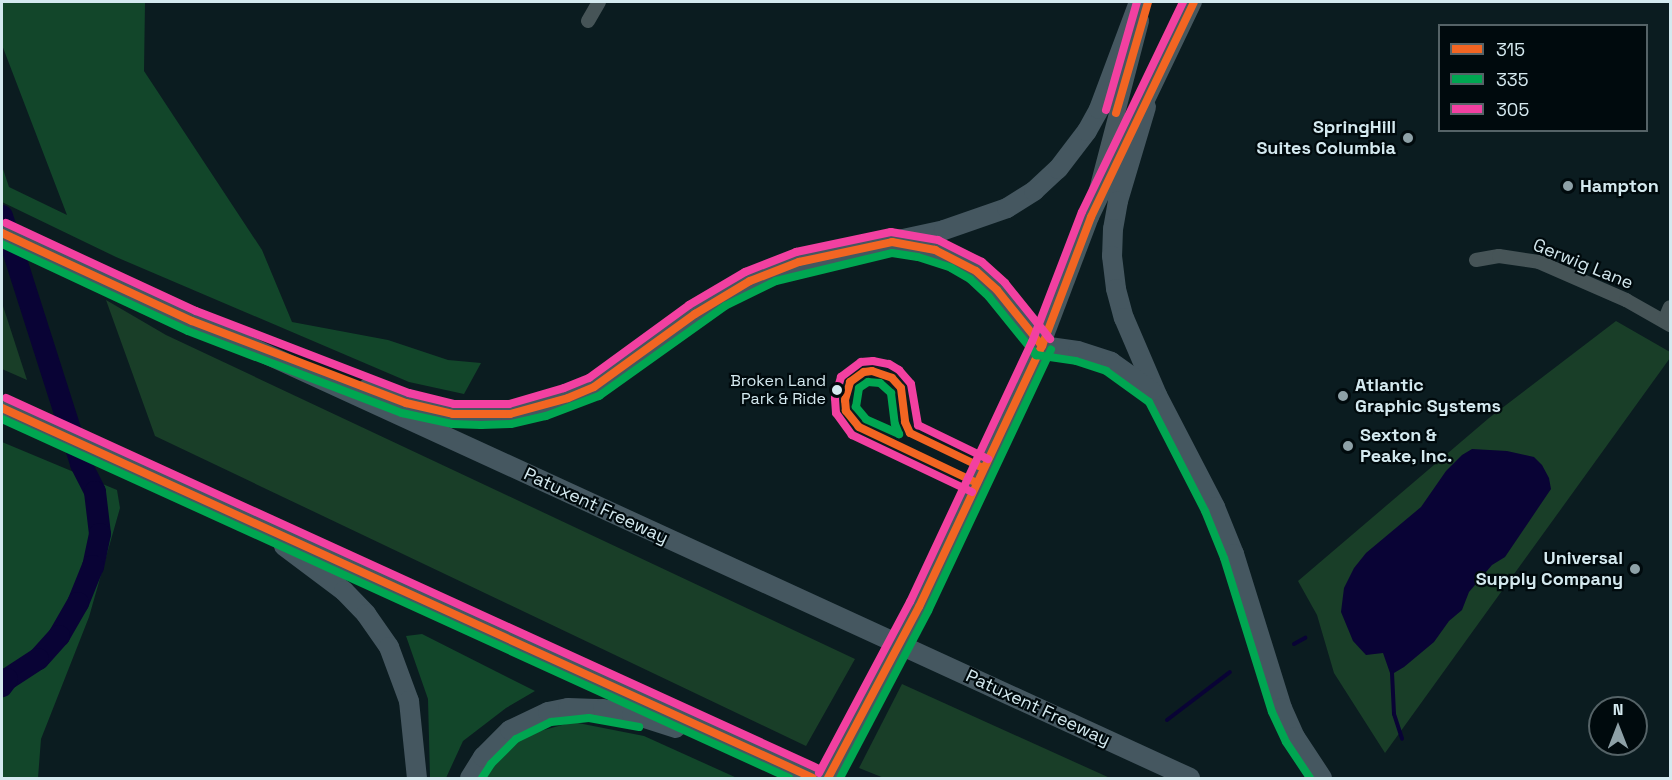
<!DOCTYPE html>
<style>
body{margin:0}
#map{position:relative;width:1672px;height:780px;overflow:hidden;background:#0b1c20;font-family:"Space Grotesk",sans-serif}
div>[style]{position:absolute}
.green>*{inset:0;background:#193e28}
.forest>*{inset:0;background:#12462a}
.water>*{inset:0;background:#090335}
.stream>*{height:4px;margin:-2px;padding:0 2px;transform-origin:2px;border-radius:2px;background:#090335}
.river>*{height:22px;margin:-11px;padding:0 11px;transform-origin:11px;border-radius:11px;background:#090335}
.minor>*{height:14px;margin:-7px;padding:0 7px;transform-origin:7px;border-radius:7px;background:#465457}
.major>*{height:16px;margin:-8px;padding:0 8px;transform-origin:8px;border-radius:8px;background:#47585f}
.highway>*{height:20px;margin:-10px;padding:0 10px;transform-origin:10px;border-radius:10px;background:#455760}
.bus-1>*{height:8px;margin:-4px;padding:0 4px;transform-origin:4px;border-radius:4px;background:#f26522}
.bus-2>*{height:8px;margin:-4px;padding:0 4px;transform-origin:4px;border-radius:4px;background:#00a651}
.bus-3>*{height:8px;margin:-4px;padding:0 4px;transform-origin:4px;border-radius:4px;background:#f240a1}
.dots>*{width:16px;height:16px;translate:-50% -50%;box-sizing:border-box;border:3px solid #000a0d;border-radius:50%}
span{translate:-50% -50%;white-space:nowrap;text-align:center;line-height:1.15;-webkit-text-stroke:4.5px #000a0d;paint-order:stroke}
.bus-label{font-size:16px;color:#d4e9ef}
.right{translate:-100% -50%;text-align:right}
.poi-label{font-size:18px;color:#d4e9ef;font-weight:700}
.left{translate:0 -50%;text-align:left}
.street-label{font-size:18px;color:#d4e9ef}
.frame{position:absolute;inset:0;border:3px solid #d4e9ef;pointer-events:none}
.legend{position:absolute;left:1438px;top:24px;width:210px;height:108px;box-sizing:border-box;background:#000a0d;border:2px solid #556367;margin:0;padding:8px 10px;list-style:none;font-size:18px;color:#d4e9ef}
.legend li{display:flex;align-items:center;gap:12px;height:30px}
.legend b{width:30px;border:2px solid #556367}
.north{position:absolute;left:1588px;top:696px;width:60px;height:60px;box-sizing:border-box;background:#000a0d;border:2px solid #556367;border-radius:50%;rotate:0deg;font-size:16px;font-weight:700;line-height:24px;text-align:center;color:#d4e9ef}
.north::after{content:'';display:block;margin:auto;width:21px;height:27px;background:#8ea1a7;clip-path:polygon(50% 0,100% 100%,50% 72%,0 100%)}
</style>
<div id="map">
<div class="green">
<div style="clip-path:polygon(106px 300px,166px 335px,855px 659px,806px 746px,155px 436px)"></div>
<div style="clip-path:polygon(2px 303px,27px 380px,2px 369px)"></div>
<div style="clip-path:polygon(1616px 321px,1670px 352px,1670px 358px,1385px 753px,1334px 673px,1317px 615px,1298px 581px,1489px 418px)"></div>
<div style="clip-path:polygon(902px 684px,1110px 778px,884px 778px,859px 768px)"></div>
</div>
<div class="forest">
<div style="clip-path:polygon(2px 2px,145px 2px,144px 71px,262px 250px,292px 322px,388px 340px,448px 360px,481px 363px,464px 394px,409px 382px,116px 257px,2px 202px,2px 166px,9px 187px,67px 215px,2px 45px)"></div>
<div style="clip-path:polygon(2px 442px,117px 490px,120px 508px,89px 617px,41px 739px,38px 778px,2px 778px)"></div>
<div style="clip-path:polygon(422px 634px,535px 691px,506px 708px,463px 741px,446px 778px,430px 778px,428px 699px,406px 636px)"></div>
<div style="clip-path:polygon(573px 722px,644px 736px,737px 778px,482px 778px,515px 738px)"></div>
</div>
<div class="water">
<div style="clip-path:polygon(1472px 449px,1507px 451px,1534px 457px,1542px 465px,1549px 478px,1551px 489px,1505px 557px,1492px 565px,1469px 592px,1462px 610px,1449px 621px,1434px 642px,1404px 667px,1394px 673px,1390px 673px,1383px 653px,1366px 655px,1353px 641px,1341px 612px,1344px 588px,1354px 568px,1366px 553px,1421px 507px,1446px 471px,1462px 455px)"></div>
</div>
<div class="stream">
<div style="left:1294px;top:644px;width:13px;rotate:-29deg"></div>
<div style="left:1392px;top:673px;width:41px;rotate:87.2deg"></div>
<div style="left:1394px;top:714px;width:26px;rotate:72deg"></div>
<div style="left:1167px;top:720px;width:79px;rotate:-37.3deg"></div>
</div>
<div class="river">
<div style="left:2px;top:216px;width:260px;rotate:72.3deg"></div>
<div style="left:81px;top:464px;width:31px;rotate:63deg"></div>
<div style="left:95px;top:492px;width:42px;rotate:83.2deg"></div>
<div style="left:100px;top:534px;width:33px;rotate:102deg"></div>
<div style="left:93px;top:566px;width:40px;rotate:112deg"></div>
<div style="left:78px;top:603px;width:38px;rotate:120deg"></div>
<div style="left:59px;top:636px;width:31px;rotate:132deg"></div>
<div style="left:38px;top:659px;width:37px;rotate:147deg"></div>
<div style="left:7px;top:679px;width:9px;rotate:126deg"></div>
</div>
<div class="minor">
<div style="left:588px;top:21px;width:22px;rotate:-60deg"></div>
<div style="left:1476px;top:260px;width:23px;rotate:-10deg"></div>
<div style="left:1499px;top:256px;width:40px;rotate:8.5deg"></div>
<div style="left:1539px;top:262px;width:95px;rotate:23.6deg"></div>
<div style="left:1626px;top:300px;width:51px;rotate:29.6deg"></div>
<div style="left:1664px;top:321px;width:15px;rotate:-67deg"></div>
</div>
<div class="major">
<div style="left:1097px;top:190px;width:175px;rotate:-75.4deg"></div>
<div style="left:828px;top:778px;width:194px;rotate:-62deg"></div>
<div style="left:919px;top:607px;width:289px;rotate:-64.8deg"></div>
<div style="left:1042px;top:346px;width:138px;rotate:-69.2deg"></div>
<div style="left:1091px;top:217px;width:238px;rotate:-64.4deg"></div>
</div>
<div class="highway">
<div style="left:1146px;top:107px;width:98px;rotate:106.6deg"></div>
<div style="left:1118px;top:201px;width:28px;rotate:100deg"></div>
<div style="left:1113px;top:229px;width:27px;rotate:92deg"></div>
<div style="left:1112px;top:256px;width:33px;rotate:83deg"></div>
<div style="left:1116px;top:289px;width:30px;rotate:75deg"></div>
<div style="left:1124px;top:318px;width:84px;rotate:66.8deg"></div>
<div style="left:1157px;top:395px;width:126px;rotate:62.6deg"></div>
<div style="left:1215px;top:507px;width:51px;rotate:68deg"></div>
<div style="left:1234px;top:554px;width:161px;rotate:72.7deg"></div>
<div style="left:1282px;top:708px;width:32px;rotate:66deg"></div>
<div style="left:1295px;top:737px;width:49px;rotate:56.6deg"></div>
<div style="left:2px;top:233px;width:1307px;rotate:24.64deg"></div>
<div style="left:901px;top:244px;width:35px;rotate:10deg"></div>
<div style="left:935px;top:250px;width:46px;rotate:27.1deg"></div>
<div style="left:976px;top:271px;width:28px;rotate:42deg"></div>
<div style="left:997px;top:290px;width:72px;rotate:51.2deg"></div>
<div style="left:1042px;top:346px;width:36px;rotate:8deg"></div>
<div style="left:1078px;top:351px;width:35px;rotate:18deg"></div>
<div style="left:1111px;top:362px;width:50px;rotate:35.3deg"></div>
<div style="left:368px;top:388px;width:41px;rotate:21.5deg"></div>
<div style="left:406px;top:403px;width:48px;rotate:13.2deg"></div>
<div style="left:453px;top:414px;width:57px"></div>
<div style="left:510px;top:414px;width:35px;rotate:-13deg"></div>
<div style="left:544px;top:406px;width:53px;rotate:-20.8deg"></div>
<div style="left:594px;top:387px;width:155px;rotate:-35.5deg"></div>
<div style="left:720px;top:297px;width:58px;rotate:-26.6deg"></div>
<div style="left:772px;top:271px;width:68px;rotate:-15.3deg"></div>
<div style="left:838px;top:253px;width:108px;rotate:-12.2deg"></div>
<div style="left:944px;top:230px;width:67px;rotate:-19.2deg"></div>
<div style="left:1007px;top:208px;width:32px;rotate:-32deg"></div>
<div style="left:1034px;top:191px;width:33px;rotate:-43deg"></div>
<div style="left:1058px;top:169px;width:48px;rotate:-52.7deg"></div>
<div style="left:1087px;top:131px;width:25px;rotate:-61deg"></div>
<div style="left:1099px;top:109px;width:114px;rotate:-69.5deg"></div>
<div style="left:2px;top:408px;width:891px;rotate:24.52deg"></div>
<div style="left:284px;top:546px;width:75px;rotate:36.9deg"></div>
<div style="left:344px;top:591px;width:32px;rotate:46deg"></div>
<div style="left:366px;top:614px;width:40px;rotate:55.1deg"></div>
<div style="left:389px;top:647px;width:58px;rotate:69.7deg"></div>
<div style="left:409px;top:701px;width:77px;rotate:84.1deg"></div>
<div style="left:470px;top:778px;width:25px;rotate:-58deg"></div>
<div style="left:483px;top:757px;width:38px;rotate:-45deg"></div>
<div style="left:510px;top:730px;width:42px;rotate:-25.3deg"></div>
<div style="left:548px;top:712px;width:20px;rotate:-11deg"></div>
<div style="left:568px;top:708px;width:35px;rotate:2deg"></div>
<div style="left:603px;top:709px;width:29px;rotate:10deg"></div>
<div style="left:632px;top:714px;width:46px;rotate:17.7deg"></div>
</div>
<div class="bus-1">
<div style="left:1116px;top:113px;width:116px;rotate:-73.9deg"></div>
<div style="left:2px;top:233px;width:209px;rotate:24.9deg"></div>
<div style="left:192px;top:321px;width:229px;rotate:21deg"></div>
<div style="left:406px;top:403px;width:48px;rotate:13.2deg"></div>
<div style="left:453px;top:414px;width:57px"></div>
<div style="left:510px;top:414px;width:60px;rotate:-15.4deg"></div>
<div style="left:568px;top:398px;width:28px;rotate:-23deg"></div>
<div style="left:594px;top:387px;width:125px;rotate:-35.9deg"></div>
<div style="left:695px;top:314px;width:64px;rotate:-31deg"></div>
<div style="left:750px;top:281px;width:53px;rotate:-21.2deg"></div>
<div style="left:799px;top:262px;width:95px;rotate:-12.1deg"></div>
<div style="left:892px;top:242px;width:44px;rotate:10.5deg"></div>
<div style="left:935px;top:250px;width:46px;rotate:27.1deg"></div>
<div style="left:976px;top:271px;width:28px;rotate:42deg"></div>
<div style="left:997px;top:290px;width:72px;rotate:51.2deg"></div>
<div style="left:2px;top:408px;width:891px;rotate:24.52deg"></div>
<div style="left:977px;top:483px;width:131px;rotate:-154.6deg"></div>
<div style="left:859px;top:427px;width:21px;rotate:-129deg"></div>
<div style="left:846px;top:411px;width:11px;rotate:-95deg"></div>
<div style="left:845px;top:400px;width:19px;rotate:-74deg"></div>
<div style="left:850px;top:382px;width:17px;rotate:-36deg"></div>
<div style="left:864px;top:372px;width:8px;rotate:-7deg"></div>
<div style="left:872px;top:371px;width:21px;rotate:19deg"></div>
<div style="left:892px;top:378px;width:13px;rotate:48deg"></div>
<div style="left:901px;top:388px;width:34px;rotate:83deg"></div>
<div style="left:905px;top:422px;width:12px;rotate:66deg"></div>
<div style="left:910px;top:433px;width:81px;rotate:25.6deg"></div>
<div style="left:828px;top:778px;width:194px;rotate:-62deg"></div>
<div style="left:919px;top:607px;width:289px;rotate:-64.8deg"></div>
<div style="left:1042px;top:346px;width:138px;rotate:-69.2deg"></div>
<div style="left:1091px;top:217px;width:238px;rotate:-64.4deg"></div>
</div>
<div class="bus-2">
<div style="left:2px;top:244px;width:205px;rotate:25.1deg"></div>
<div style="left:188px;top:331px;width:229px;rotate:21deg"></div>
<div style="left:402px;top:413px;width:51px;rotate:12.4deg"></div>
<div style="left:452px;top:424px;width:29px;rotate:2deg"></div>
<div style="left:481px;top:425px;width:30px;rotate:-2deg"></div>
<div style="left:511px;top:424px;width:36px;rotate:-13deg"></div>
<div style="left:546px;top:416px;width:57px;rotate:-20.7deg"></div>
<div style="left:599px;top:396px;width:155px;rotate:-35.5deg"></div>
<div style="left:725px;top:306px;width:57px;rotate:-26.1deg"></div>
<div style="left:776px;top:281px;width:119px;rotate:-13.6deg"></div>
<div style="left:892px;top:253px;width:26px;rotate:9deg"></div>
<div style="left:918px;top:257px;width:35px;rotate:18deg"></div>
<div style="left:951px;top:268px;width:22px;rotate:30deg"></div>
<div style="left:970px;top:279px;width:26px;rotate:43deg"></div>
<div style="left:989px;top:297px;width:75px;rotate:51deg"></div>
<div style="left:1036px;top:355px;width:40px;rotate:8.5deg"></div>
<div style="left:1076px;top:361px;width:32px;rotate:18deg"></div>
<div style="left:1106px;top:371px;width:53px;rotate:35.8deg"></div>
<div style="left:1149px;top:402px;width:123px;rotate:62.8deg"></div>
<div style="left:1205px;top:511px;width:51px;rotate:68deg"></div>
<div style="left:1224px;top:558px;width:161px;rotate:72.7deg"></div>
<div style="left:1272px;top:712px;width:33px;rotate:65deg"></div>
<div style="left:1286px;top:742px;width:43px;rotate:56.3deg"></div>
<div style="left:868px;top:382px;width:12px;rotate:5deg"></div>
<div style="left:880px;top:383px;width:15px;rotate:42deg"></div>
<div style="left:891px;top:393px;width:31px;rotate:83deg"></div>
<div style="left:895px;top:424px;width:11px;rotate:68deg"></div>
<div style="left:899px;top:434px;width:36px;rotate:-156deg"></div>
<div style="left:866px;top:419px;width:16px;rotate:-130deg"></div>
<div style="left:856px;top:407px;width:19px;rotate:-81deg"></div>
<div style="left:859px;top:388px;width:11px;rotate:-34deg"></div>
<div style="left:2px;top:419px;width:865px;rotate:24.52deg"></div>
<div style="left:482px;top:778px;width:17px;rotate:-57deg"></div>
<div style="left:491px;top:764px;width:35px;rotate:-45deg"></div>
<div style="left:516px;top:739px;width:39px;rotate:-26deg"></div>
<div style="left:551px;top:722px;width:38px;rotate:-6deg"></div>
<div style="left:589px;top:718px;width:51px;rotate:10.2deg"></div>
<div style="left:840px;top:778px;width:189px;rotate:-62.2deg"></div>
<div style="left:928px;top:611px;width:289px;rotate:-64.8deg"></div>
</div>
<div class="bus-3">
<div style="left:1106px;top:110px;width:112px;rotate:-74deg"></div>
<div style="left:6px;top:223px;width:209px;rotate:24.9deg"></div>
<div style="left:196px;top:311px;width:228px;rotate:21.1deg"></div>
<div style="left:409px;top:393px;width:46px;rotate:13.7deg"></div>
<div style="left:454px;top:404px;width:55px"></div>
<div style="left:509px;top:404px;width:57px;rotate:-16.2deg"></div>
<div style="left:564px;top:388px;width:27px;rotate:-22deg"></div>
<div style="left:589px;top:378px;width:124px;rotate:-36.1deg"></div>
<div style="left:689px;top:305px;width:65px;rotate:-30.5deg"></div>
<div style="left:745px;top:272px;width:55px;rotate:-21.4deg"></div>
<div style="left:796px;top:252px;width:97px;rotate:-11.9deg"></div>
<div style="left:891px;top:232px;width:48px;rotate:9.7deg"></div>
<div style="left:938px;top:240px;width:49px;rotate:26.6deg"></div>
<div style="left:982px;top:262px;width:31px;rotate:42deg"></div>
<div style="left:1005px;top:283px;width:72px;rotate:51.2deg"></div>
<div style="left:6px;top:398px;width:891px;rotate:24.52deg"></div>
<div style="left:972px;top:492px;width:133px;rotate:-154.6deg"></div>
<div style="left:852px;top:435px;width:27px;rotate:-126deg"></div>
<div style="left:836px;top:413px;width:15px;rotate:-94deg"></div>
<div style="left:835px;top:398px;width:22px;rotate:-74deg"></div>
<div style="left:841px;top:377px;width:25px;rotate:-37deg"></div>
<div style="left:861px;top:362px;width:12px;rotate:-5deg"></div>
<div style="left:873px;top:361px;width:16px;rotate:11deg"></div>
<div style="left:889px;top:364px;width:12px;rotate:31deg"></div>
<div style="left:899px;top:370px;width:18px;rotate:49deg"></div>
<div style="left:911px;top:384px;width:42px;rotate:80.3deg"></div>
<div style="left:918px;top:425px;width:78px;rotate:25.9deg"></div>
<div style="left:819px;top:773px;width:194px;rotate:-62deg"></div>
<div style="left:910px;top:602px;width:287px;rotate:-64.9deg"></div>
<div style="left:1032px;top:342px;width:139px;rotate:-69deg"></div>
<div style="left:1082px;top:212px;width:233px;rotate:-64.3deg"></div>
</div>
<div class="dots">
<div style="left:1408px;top:138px;background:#8ea1a7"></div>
<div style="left:1568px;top:186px;background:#8ea1a7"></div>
<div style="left:837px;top:390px;background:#d4e9ef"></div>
<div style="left:1343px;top:396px;background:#8ea1a7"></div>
<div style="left:1348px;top:446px;background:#8ea1a7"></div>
<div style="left:1635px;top:569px;background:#8ea1a7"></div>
</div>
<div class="bus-label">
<span class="right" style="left:826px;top:390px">Broken Land<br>Park &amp; Ride</span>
</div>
<div class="poi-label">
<span class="right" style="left:1396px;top:138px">SpringHill<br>Suites Columbia</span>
<span class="left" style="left:1580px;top:186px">Hampton</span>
<span class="left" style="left:1355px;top:396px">Atlantic<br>Graphic Systems</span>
<span class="left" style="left:1360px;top:446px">Sexton &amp;<br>Peake, Inc.</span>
<span class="right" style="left:1623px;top:569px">Universal<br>Supply Company</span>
</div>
<div class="street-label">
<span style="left:1583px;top:264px;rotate:22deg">Gerwig Lane</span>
<span style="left:596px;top:506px;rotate:25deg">Patuxent Freeway</span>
<span style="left:1038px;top:708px;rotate:25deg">Patuxent Freeway</span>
</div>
<div class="frame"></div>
<ul class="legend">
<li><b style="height:8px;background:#f26522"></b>315</li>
<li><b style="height:8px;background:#00a651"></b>335</li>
<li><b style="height:8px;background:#f240a1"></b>305</li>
</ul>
<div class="north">N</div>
</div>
